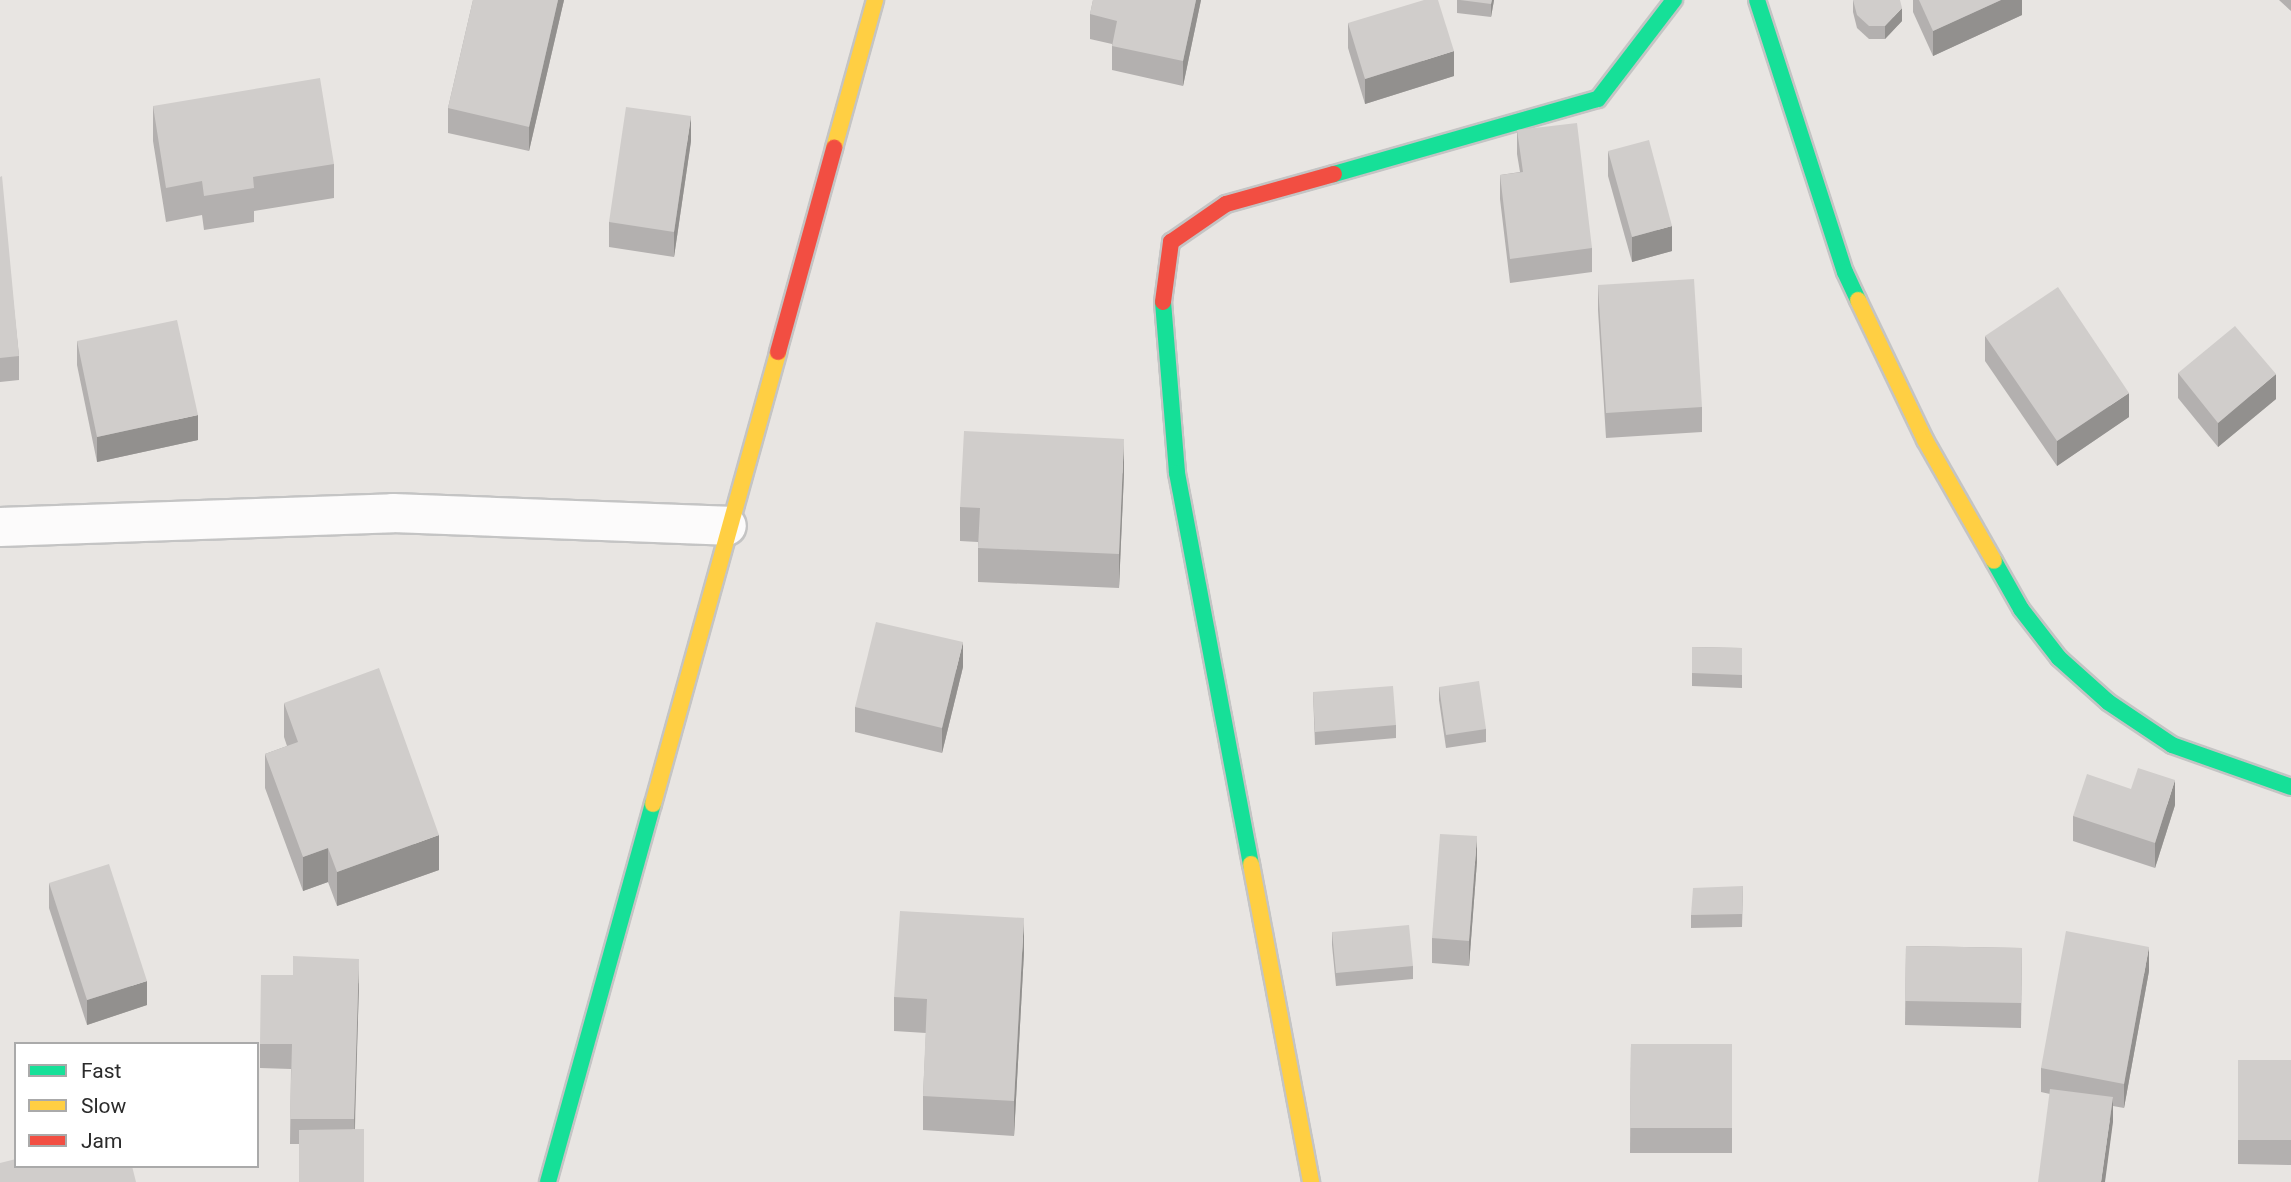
<!DOCTYPE html>
<style>
body{margin:0}
#map{position:relative;width:2291px;height:1182px;overflow:hidden;background:#e8e5e2;font-family:Roboto,sans-serif}
div>[style]{position:absolute}
.roads{filter:drop-shadow(2px 0 #c4c4c4) drop-shadow(-2px 0 #c4c4c4) drop-shadow(0 2px #c4c4c4) drop-shadow(0 -2px #c4c4c4)}
.street>*{height:38px;margin:-19px;padding:0 19px;transform-origin:19px;border-radius:19px;background:#fcfbfb}
.fast>*{height:16px;margin:-8px;padding:0 8px;transform-origin:8px;border-radius:8px;background:#16e098}
.slow>*{height:16px;margin:-8px;padding:0 8px;transform-origin:8px;border-radius:8px;background:#ffcf43}
.jam>*{height:16px;margin:-8px;padding:0 8px;transform-origin:8px;border-radius:8px;background:#f24e42}
.wall>*{inset:0;background:#b3b0af}
.shaded-wall>*{inset:0;background:#92908e}
.building>*{inset:0;background:#d0cdcb}
span{translate:-50% -50%;white-space:nowrap;text-align:center;line-height:1.15;-webkit-text-stroke:6px #fff;paint-order:stroke}
.legend{position:absolute;left:14px;top:1042px;width:245px;height:126px;box-sizing:border-box;background:#fff;border:2px solid #aaa;margin:0;padding:9px 12px;list-style:none;font-size:21px;color:#2b2b2b}
.legend li{display:flex;align-items:center;gap:14px;height:35px}
.legend b{width:35px;border:2px solid #aaa}
</style>
<div id="map">
<div class="roads">
<div class="street">
<div style="left:0;top:527px;width:393px;rotate:-2deg"></div>
<div style="left:393px;top:513px;width:334px;rotate:2.2deg"></div>
</div>
<div class="fast">
<div style="left:1757px;top:0;width:286px;rotate:72.1deg"></div>
<div style="left:1845px;top:272px;width:31px;rotate:65deg"></div>
<div style="left:1334px;top:174px;width:274px;rotate:-15.9deg"></div>
<div style="left:1598px;top:99px;width:125px;rotate:-52.5deg"></div>
<div style="left:1163px;top:302px;width:172px;rotate:85.3deg"></div>
<div style="left:1177px;top:473px;width:398px;rotate:79.3deg"></div>
<div style="left:1994px;top:561px;width:55px;rotate:60.6deg"></div>
<div style="left:2021px;top:609px;width:62px;rotate:52.2deg"></div>
<div style="left:2059px;top:658px;width:66px;rotate:41.9deg"></div>
<div style="left:2108px;top:702px;width:77px;rotate:33.9deg"></div>
<div style="left:2172px;top:745px;width:126px;rotate:19.4deg"></div>
<div style="left:548px;top:1182px;width:392px;rotate:-74.5deg"></div>
</div>
<div class="slow">
<div style="left:834px;top:148px;width:154px;rotate:-74.5deg"></div>
<div style="left:1858px;top:300px;width:155px;rotate:64.4deg"></div>
<div style="left:1925px;top:440px;width:139px;rotate:60.3deg"></div>
<div style="left:653px;top:804px;width:469px;rotate:-74.5deg"></div>
<div style="left:1251px;top:864px;width:324px;rotate:79.3deg"></div>
</div>
<div class="jam">
<div style="left:1163px;top:302px;width:61px;rotate:-82.4deg"></div>
<div style="left:1171px;top:242px;width:67px;rotate:-34.6deg"></div>
<div style="left:1226px;top:204px;width:112px;rotate:-15.5deg"></div>
<div style="left:778px;top:352px;width:212px;rotate:-74.6deg"></div>
</div>
</div>
<div class="wall">
<div style="clip-path:polygon(473px 0,564px 0,529px 151px,448px 133px,448px 108px)"></div>
<div style="clip-path:polygon(1093px 0,1201px 0,1183px 86px,1112px 70px,1112px 44px,1090px 39px,1090px 14px)"></div>
<div style="clip-path:polygon(1457px 0,1494px 0,1491px 17px,1457px 13px)"></div>
<div style="clip-path:polygon(1853px 0,1902px 21px,1885px 39px,1869px 39px,1857px 28px,1853px 12px)"></div>
<div style="clip-path:polygon(1913px 0,2022px 0,2022px 15px,1933px 56px,1913px 12px)"></div>
<div style="clip-path:polygon(2279px 0,2291px 0,2291px 11px)"></div>
<div style="clip-path:polygon(1348px 23px,1454px 76px,1365px 104px,1348px 48px)"></div>
<div style="clip-path:polygon(153px 106px,334px 164px,334px 198px,254px 211px,254px 222px,204px 230px,202px 215px,166px 222px,153px 141px)"></div>
<div style="clip-path:polygon(1517px 130px,1592px 248px,1592px 272px,1510px 283px,1500px 199px,1500px 175px,1520px 172px,1517px 154px)"></div>
<div style="clip-path:polygon(691px 141px,674px 257px,609px 247px,609px 222px)"></div>
<div style="clip-path:polygon(1608px 151px,1672px 251px,1632px 262px,1608px 176px)"></div>
<div style="clip-path:polygon(0 177px,19px 356px,19px 380px,0 382px)"></div>
<div style="clip-path:polygon(1598px 285px,1702px 407px,1702px 432px,1606px 438px,1598px 310px)"></div>
<div style="clip-path:polygon(1985px 336px,2129px 417px,2057px 466px,1985px 361px)"></div>
<div style="clip-path:polygon(77px 341px,198px 440px,97px 462px,77px 365px)"></div>
<div style="clip-path:polygon(2178px 373px,2276px 399px,2218px 447px,2178px 398px)"></div>
<div style="clip-path:polygon(1124px 473px,1119px 588px,978px 582px,978px 542px,960px 541px,960px 507px)"></div>
<div style="clip-path:polygon(1692px 647px,1742px 648px,1742px 688px,1692px 686px)"></div>
<div style="clip-path:polygon(963px 667px,942px 753px,855px 732px,855px 707px)"></div>
<div style="clip-path:polygon(1439px 687px,1486px 729px,1486px 742px,1446px 748px,1439px 700px)"></div>
<div style="clip-path:polygon(1313px 692px,1396px 725px,1396px 738px,1315px 745px)"></div>
<div style="clip-path:polygon(284px 703px,439px 870px,337px 906px,328px 882px,303px 891px,265px 788px,265px 754px,287px 746px,284px 737px)"></div>
<div style="clip-path:polygon(2175px 805px,2155px 868px,2073px 841px,2073px 816px)"></div>
<div style="clip-path:polygon(1477px 861px,1469px 966px,1432px 963px,1432px 938px)"></div>
<div style="clip-path:polygon(49px 883px,147px 1005px,87px 1025px,49px 908px)"></div>
<div style="clip-path:polygon(1743px 886px,1742px 927px,1691px 928px,1691px 915px)"></div>
<div style="clip-path:polygon(1332px 932px,1413px 966px,1413px 979px,1336px 986px,1332px 945px)"></div>
<div style="clip-path:polygon(1906px 946px,2022px 948px,2021px 1028px,1905px 1025px)"></div>
<div style="clip-path:polygon(1024px 952px,1014px 1136px,923px 1130px,923px 1096px,926px 1033px,894px 1031px,894px 997px)"></div>
<div style="clip-path:polygon(2149px 971px,2124px 1108px,2113px 1106px,2113px 1122px,2050px 1094px,2041px 1092px,2041px 1068px)"></div>
<div style="clip-path:polygon(359px 983px,355px 1129px,299px 1144px,290px 1144px,291px 1069px,260px 1068px,260px 1044px)"></div>
<div style="clip-path:polygon(1631px 1044px,1732px 1044px,1732px 1153px,1630px 1153px)"></div>
<div style="clip-path:polygon(2238px 1060px,2291px 1060px,2291px 1165px,2238px 1164px)"></div>
</div>
<div class="shaded-wall">
<div style="clip-path:polygon(558px 0,564px 0,529px 151px,529px 127px)"></div>
<div style="clip-path:polygon(1196px 0,1201px 0,1183px 86px,1183px 61px)"></div>
<div style="clip-path:polygon(1492px 0,1494px 0,1491px 17px,1491px 4px)"></div>
<div style="clip-path:polygon(2001px 0,2022px 0,2022px 15px,1933px 56px,1933px 31px)"></div>
<div style="clip-path:polygon(1902px 8px,1902px 21px,1885px 39px,1885px 26px)"></div>
<div style="clip-path:polygon(1454px 51px,1454px 76px,1365px 104px,1365px 79px)"></div>
<div style="clip-path:polygon(691px 116px,691px 141px,674px 257px,674px 232px)"></div>
<div style="clip-path:polygon(1672px 226px,1672px 251px,1632px 262px,1632px 237px)"></div>
<div style="clip-path:polygon(2276px 374px,2276px 399px,2218px 447px,2218px 423px)"></div>
<div style="clip-path:polygon(2129px 393px,2129px 417px,2057px 466px,2057px 441px)"></div>
<div style="clip-path:polygon(198px 415px,198px 440px,97px 462px,97px 437px)"></div>
<div style="clip-path:polygon(1124px 439px,1124px 473px,1119px 588px,1119px 554px)"></div>
<div style="clip-path:polygon(963px 642px,963px 667px,942px 753px,942px 728px)"></div>
<div style="clip-path:polygon(2175px 780px,2175px 805px,2155px 868px,2155px 843px)"></div>
<div style="clip-path:polygon(439px 835px,439px 870px,337px 906px,337px 872px)"></div>
<div style="clip-path:polygon(1477px 836px,1477px 861px,1469px 966px,1469px 941px)"></div>
<div style="clip-path:polygon(328px 848px,328px 882px,303px 891px,303px 857px)"></div>
<div style="clip-path:polygon(1024px 918px,1024px 952px,1014px 1136px,1014px 1101px)"></div>
<div style="clip-path:polygon(2149px 947px,2149px 971px,2124px 1108px,2124px 1084px)"></div>
<div style="clip-path:polygon(359px 959px,359px 983px,354px 1144px,354px 1119px)"></div>
<div style="clip-path:polygon(147px 981px,147px 1005px,87px 1025px,87px 1000px)"></div>
<div style="clip-path:polygon(2113px 1097px,2113px 1122px,2105px 1182px,2101px 1182px)"></div>
</div>
<div class="building">
<div style="clip-path:polygon(473px 0,558px 0,529px 127px,448px 108px)"></div>
<div style="clip-path:polygon(1093px 0,1196px 0,1183px 61px,1112px 46px,1117px 21px,1090px 14px)"></div>
<div style="clip-path:polygon(1424px 0,1438px 0,1454px 51px,1365px 79px,1348px 23px)"></div>
<div style="clip-path:polygon(1460px 0,1492px 0,1491px 4px)"></div>
<div style="clip-path:polygon(1853px 0,1900px 0,1902px 8px,1885px 26px,1869px 26px,1857px 15px)"></div>
<div style="clip-path:polygon(1919px 0,2001px 0,1933px 31px)"></div>
<div style="clip-path:polygon(320px 78px,334px 164px,253px 177px,254px 188px,204px 196px,202px 181px,166px 188px,153px 106px)"></div>
<div style="clip-path:polygon(626px 107px,691px 116px,674px 232px,609px 222px)"></div>
<div style="clip-path:polygon(1577px 123px,1592px 248px,1510px 259px,1500px 175px,1523px 172px,1517px 130px)"></div>
<div style="clip-path:polygon(1649px 140px,1672px 226px,1632px 237px,1608px 151px)"></div>
<div style="clip-path:polygon(2px 176px,19px 356px,0 358px,0 177px)"></div>
<div style="clip-path:polygon(1694px 279px,1702px 407px,1606px 413px,1598px 285px)"></div>
<div style="clip-path:polygon(2058px 287px,2129px 393px,2057px 441px,1985px 336px)"></div>
<div style="clip-path:polygon(177px 320px,198px 415px,97px 437px,77px 341px)"></div>
<div style="clip-path:polygon(2235px 326px,2276px 374px,2218px 423px,2178px 373px)"></div>
<div style="clip-path:polygon(964px 431px,1124px 439px,1119px 554px,978px 548px,980px 508px,960px 507px)"></div>
<div style="clip-path:polygon(876px 622px,963px 642px,942px 728px,855px 707px)"></div>
<div style="clip-path:polygon(1692px 647px,1742px 648px,1742px 675px,1692px 673px)"></div>
<div style="clip-path:polygon(379px 668px,439px 835px,337px 872px,328px 848px,303px 857px,265px 754px,298px 742px,284px 703px)"></div>
<div style="clip-path:polygon(1479px 681px,1486px 729px,1446px 735px,1439px 687px)"></div>
<div style="clip-path:polygon(1393px 686px,1396px 725px,1315px 732px,1313px 692px)"></div>
<div style="clip-path:polygon(2138px 768px,2175px 780px,2155px 843px,2073px 816px,2087px 774px,2131px 789px)"></div>
<div style="clip-path:polygon(1440px 834px,1477px 836px,1469px 941px,1432px 938px)"></div>
<div style="clip-path:polygon(109px 864px,147px 981px,87px 1000px,49px 883px)"></div>
<div style="clip-path:polygon(1743px 886px,1742px 914px,1691px 915px,1693px 888px)"></div>
<div style="clip-path:polygon(900px 911px,1024px 918px,1014px 1101px,923px 1096px,927px 999px,894px 997px)"></div>
<div style="clip-path:polygon(1409px 925px,1413px 966px,1336px 973px,1332px 932px)"></div>
<div style="clip-path:polygon(2066px 931px,2149px 947px,2124px 1084px,2041px 1068px)"></div>
<div style="clip-path:polygon(1906px 946px,2022px 948px,2021px 1003px,1905px 1001px)"></div>
<div style="clip-path:polygon(293px 956px,359px 959px,354px 1119px,290px 1119px,292px 1044px,260px 1044px,261px 975px,293px 975px)"></div>
<div style="clip-path:polygon(1631px 1044px,1732px 1044px,1732px 1128px,1630px 1128px)"></div>
<div style="clip-path:polygon(2238px 1060px,2291px 1060px,2291px 1140px,2238px 1140px)"></div>
<div style="clip-path:polygon(2050px 1089px,2113px 1097px,2101px 1182px,2038px 1182px)"></div>
<div style="clip-path:polygon(364px 1129px,364px 1182px,299px 1182px,299px 1130px)"></div>
<div style="clip-path:polygon(16px 1159px,16px 1166px,132px 1166px,136px 1182px,0 1182px,0 1163px)"></div>
</div>
<ul class="legend">
<li><b style="height:9px;background:#16e098"></b>Fast</li>
<li><b style="height:9px;background:#ffcf43"></b>Slow</li>
<li><b style="height:9px;background:#f24e42"></b>Jam</li>
</ul>
</div>
